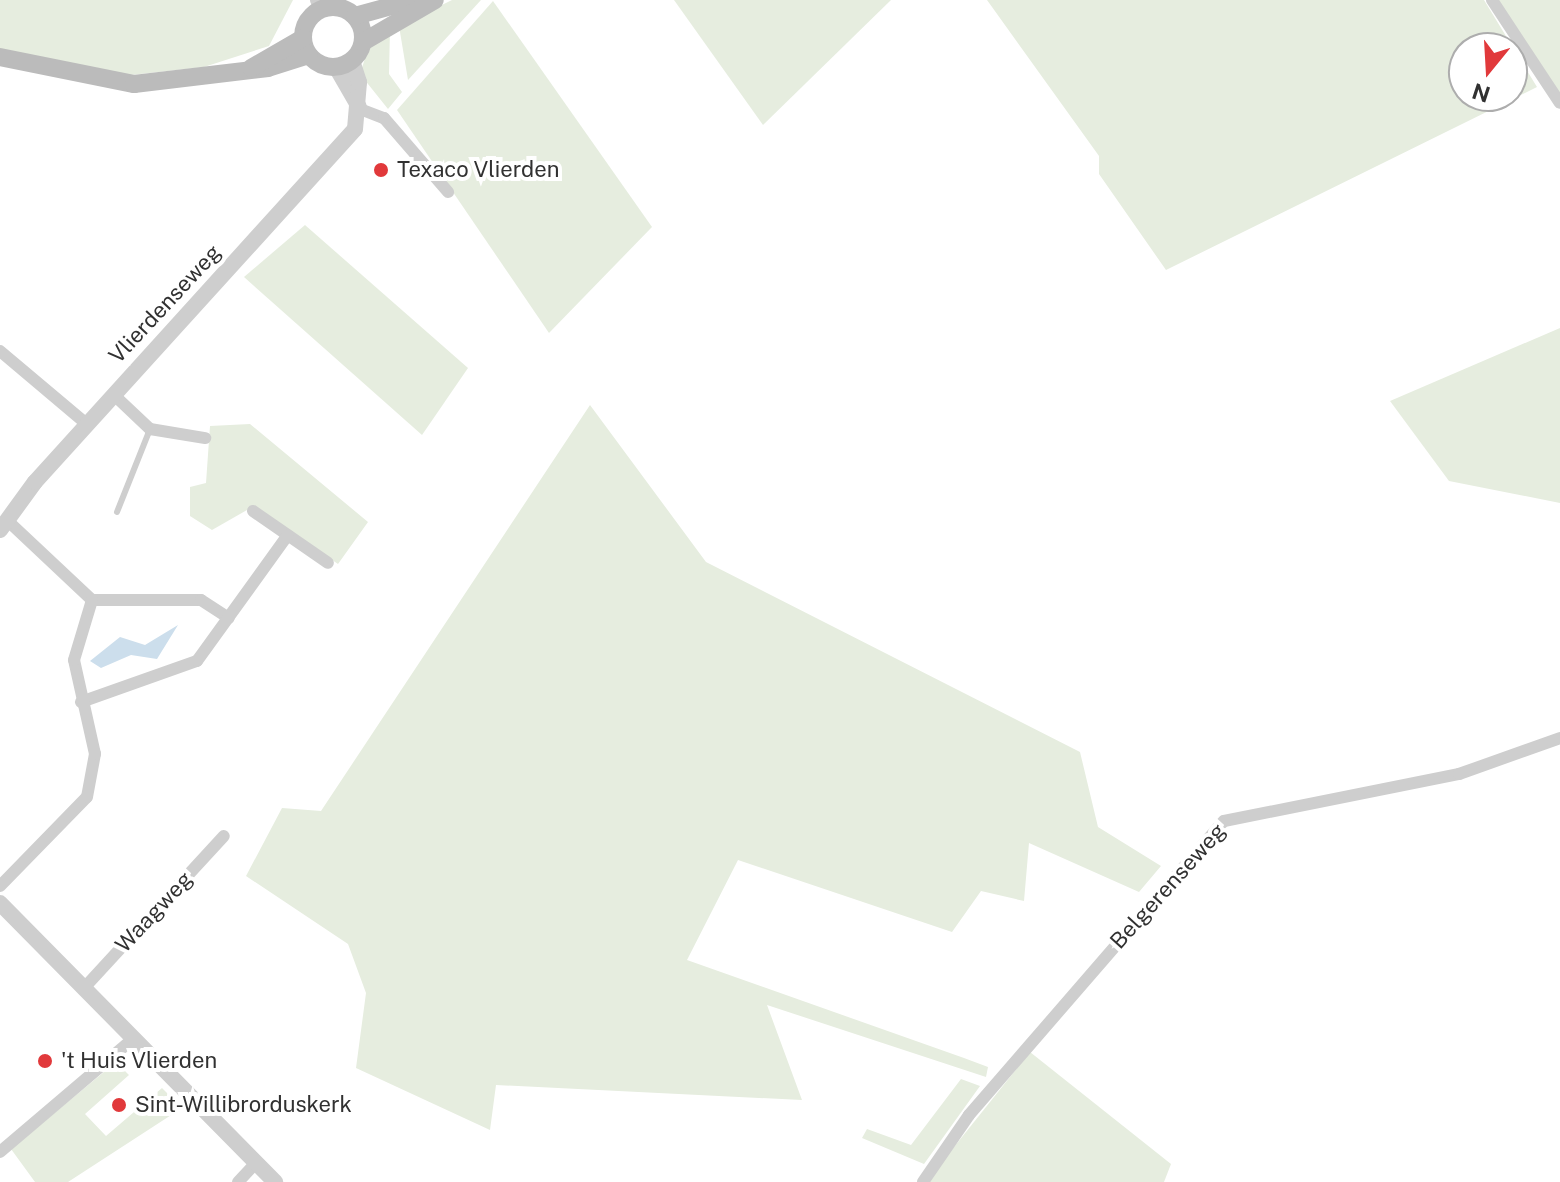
<!DOCTYPE html>
<style>
body{margin:0}
#map{position:relative;width:1560px;height:1182px;overflow:hidden;background:#fff;font-family:"Public Sans",sans-serif}
div>[style]{position:absolute}
.green>*{inset:0;background:#e6eddf}
.water>*{inset:0;background:#ccdeec}
.service>*{height:6px;margin:-3px;padding:0 3px;transform-origin:3px;border-radius:3px;background:#cecece}
.minor>*{height:12px;margin:-6px;padding:0 6px;transform-origin:6px;border-radius:6px;background:#cecece}
.tertiary>*{height:16px;margin:-8px;padding:0 8px;transform-origin:8px;border-radius:8px;background:#cecece}
.secondary>*{height:18px;margin:-9px;padding:0 9px;transform-origin:9px;border-radius:9px;background:#bbb}
.secondary>.ring{margin:-9px;padding:0;box-sizing:content-box;background:none;border:18px solid #bbb;border-radius:50%}
.dots>*{width:22px;height:22px;translate:-50% -50%;box-sizing:border-box;border:4px solid #fff;border-radius:50%}
span{translate:-50% -50%;white-space:nowrap;text-align:center;line-height:1.15;-webkit-text-stroke:8px #fff;paint-order:stroke}
.poi-label{font-size:22px;color:#313131}
.left{translate:0 -50%;text-align:left}
.street-label{font-size:22px;color:#313131}
.north{position:absolute;left:1448px;top:32px;width:80px;height:80px;box-sizing:border-box;background:#fff;border:2px solid #adadad;border-radius:50%;rotate:198deg;font-size:22px;font-weight:700;line-height:32px;text-align:center;color:#313131}
.north::after{content:'';display:block;margin:auto;width:28px;height:36px;background:#e1393b;clip-path:polygon(50% 0,100% 100%,50% 72%,0 100%)}
</style>
<div id="map">
<div class="green">
<div style="clip-path:polygon(0 0,293px 0,269px 46px,204px 67px,131px 75px,0 50px)"></div>
<div style="clip-path:polygon(452px 0,481px 0,408px 80px,399px 26px)"></div>
<div style="clip-path:polygon(674px 0,891px 0,763px 125px)"></div>
<div style="clip-path:polygon(evenodd,987px 0,1484px 0,1537px 87px,1166px 270px,1099px 174px,1099px 156px,987px 0,1512px 48px,1512px 96px,1464px 96px,1464px 48px,1512px 48px)"></div>
<div style="clip-path:polygon(1497px 0,1560px 0,1560px 99px)"></div>
<div style="clip-path:polygon(493px 1px,652px 227px,549px 333px,397px 110px)"></div>
<div style="clip-path:polygon(390px 29px,389px 74px,402px 92px,388px 109px,360px 74px,368px 49px)"></div>
<div style="clip-path:polygon(305px 225px,468px 368px,422px 435px,244px 277px)"></div>
<div style="clip-path:polygon(1560px 328px,1560px 503px,1449px 481px,1390px 401px)"></div>
<div style="clip-path:polygon(590px 405px,706px 562px,1080px 752px,1098px 827px,1161px 866px,1139px 892px,1029px 843px,1024px 901px,981px 891px,952px 932px,738px 860px,687px 960px,964px 1058px,988px 1067px,986px 1077px,767px 1005px,802px 1100px,496px 1085px,490px 1130px,356px 1068px,366px 993px,348px 944px,246px 876px,282px 808px,321px 811px)"></div>
<div style="clip-path:polygon(250px 424px,368px 522px,338px 564px,254px 506px,212px 530px,190px 516px,190px 487px,206px 483px,210px 426px)"></div>
<div style="clip-path:polygon(1030px 1052px,1171px 1164px,1164px 1182px,926px 1182px)"></div>
<div style="clip-path:polygon(116px 1062px,129px 1075px,85px 1114px,106px 1136px,162px 1088px,182px 1108px,68px 1182px,35px 1182px,11px 1149px)"></div>
<div style="clip-path:polygon(961px 1079px,980px 1086px,924px 1164px,862px 1138px,867px 1129px,911px 1145px)"></div>
</div>
<div class="water">
<div style="clip-path:polygon(178px 625px,157px 659px,131px 655px,101px 668px,90px 661px,120px 637px,145px 645px)"></div>
</div>
<div class="service">
<div style="left:117px;top:512px;width:89px;rotate:-68.3deg"></div>
</div>
<div class="minor">
<div style="left:1492px;top:0;width:123px;rotate:56.6deg"></div>
<div style="left:360px;top:109px;width:26px;rotate:21deg"></div>
<div style="left:384px;top:118px;width:98px;rotate:49.1deg"></div>
<div style="left:0;top:351px;width:115px;rotate:40.1deg"></div>
<div style="left:114px;top:395px;width:50px;rotate:43.4deg"></div>
<div style="left:150px;top:429px;width:56px;rotate:9.3deg"></div>
<div style="left:253px;top:511px;width:91px;rotate:34.7deg"></div>
<div style="left:9px;top:522px;width:114px;rotate:43.2deg"></div>
<div style="left:92px;top:600px;width:109px"></div>
<div style="left:201px;top:600px;width:33px;rotate:33deg"></div>
<div style="left:81px;top:702px;width:123px;rotate:-19.5deg"></div>
<div style="left:197px;top:661px;width:155px;rotate:-54.2deg"></div>
<div style="left:0;top:886px;width:124px;rotate:-45.7deg"></div>
<div style="left:87px;top:797px;width:44px;rotate:-79.5deg"></div>
<div style="left:95px;top:754px;width:96px;rotate:-102.6deg"></div>
<div style="left:74px;top:660px;width:63px;rotate:-73.3deg"></div>
<div style="left:85px;top:987px;width:205px;rotate:-47.4deg"></div>
<div style="left:0;top:1152px;width:175px;rotate:-40.4deg"></div>
<div style="left:238px;top:1182px;width:26px;rotate:-47deg"></div>
<div style="left:923px;top:1182px;width:81px;rotate:-55.5deg"></div>
<div style="left:969px;top:1115px;width:389px;rotate:-49.1deg"></div>
<div style="left:1224px;top:821px;width:240px;rotate:-11.3deg"></div>
<div style="left:1459px;top:774px;width:107px;rotate:-19.6deg"></div>
</div>
<div class="tertiary">
<div style="left:318px;top:0;width:9px;rotate:58deg"></div>
<div style="left:336px;top:67px;width:46px;rotate:60.1deg"></div>
<div style="left:0;top:530px;width:59px;rotate:-53.9deg"></div>
<div style="left:35px;top:482px;width:476px;rotate:-47.8deg"></div>
<div style="left:355px;top:129px;width:47px;rotate:-85.1deg"></div>
<div style="left:359px;top:82px;width:23px;rotate:-108deg"></div>
<div style="left:0;top:903px;width:392px;rotate:45.4deg"></div>
</div>
<div class="secondary">
<div class="ring" style="left:303px;top:7px;width:42px;height:42px"></div>
<div style="left:355px;top:16px;width:60px;rotate:-15.4deg"></div>
<div style="left:363px;top:42px;width:83px;rotate:-30.3deg"></div>
<div style="left:0;top:57px;width:137px;rotate:11.4deg"></div>
<div style="left:134px;top:84px;width:135px;rotate:-6.8deg"></div>
<div style="left:268px;top:68px;width:43px;rotate:-17.6deg"></div>
<div style="left:251px;top:68px;width:60px;rotate:-30deg"></div>
</div>
<div class="dots">
<div style="left:381px;top:170px;background:#e1393b"></div>
<div style="left:45px;top:1061px;background:#e1393b"></div>
<div style="left:119px;top:1105px;background:#e1393b"></div>
</div>
<div class="poi-label">
<span class="left" style="left:397px;top:170px">Texaco Vlierden</span>
<span class="left" style="left:61px;top:1061px">'t Huis Vlierden</span>
<span class="left" style="left:135px;top:1105px">Sint-Willibrorduskerk</span>
</div>
<div class="street-label">
<span style="left:165px;top:304px;rotate:-47deg">Vlierdenseweg</span>
<span style="left:1168px;top:886px;rotate:-48deg">Belgerenseweg</span>
<span style="left:154px;top:912px;rotate:-47deg">Waagweg</span>
</div>
<div class="north">N</div>
</div>
